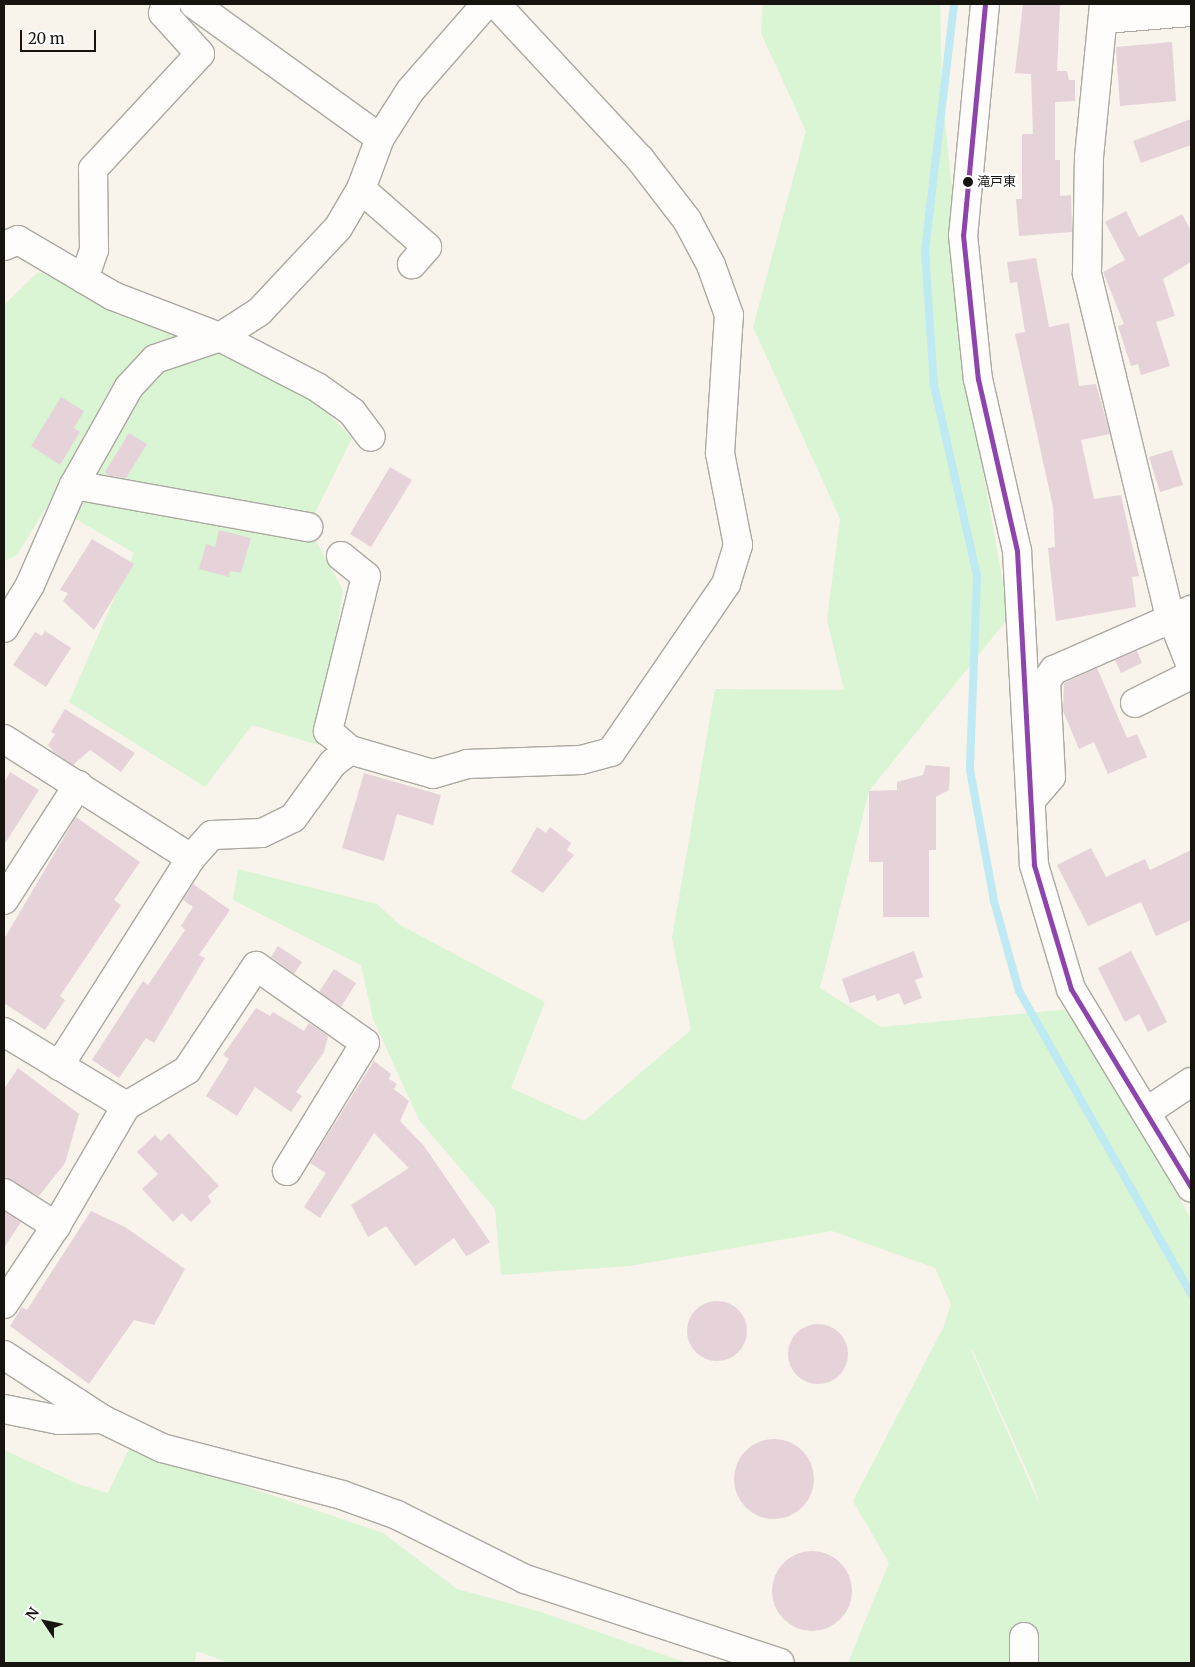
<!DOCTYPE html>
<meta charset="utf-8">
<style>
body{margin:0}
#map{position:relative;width:1195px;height:1667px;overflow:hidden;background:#f8f3eb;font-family:Merriweather,"Noto Sans JP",serif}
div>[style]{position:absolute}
.green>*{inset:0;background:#d9f5d4}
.stream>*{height:8px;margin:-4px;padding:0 4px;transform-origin:4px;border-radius:4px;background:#bfe9f3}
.building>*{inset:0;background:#e5d3d9}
.round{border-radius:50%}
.roads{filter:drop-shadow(1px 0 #aca8a1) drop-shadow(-1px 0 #aca8a1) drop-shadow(0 1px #aca8a1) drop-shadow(0 -1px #aca8a1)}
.minor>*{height:28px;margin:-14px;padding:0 14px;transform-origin:14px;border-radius:14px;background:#fefdfc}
.major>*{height:28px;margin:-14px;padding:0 14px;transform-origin:14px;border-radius:14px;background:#fefdfc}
.bus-1>*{height:5px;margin:-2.5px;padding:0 2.5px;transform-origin:2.5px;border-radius:2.5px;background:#8e44ad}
.dots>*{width:14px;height:14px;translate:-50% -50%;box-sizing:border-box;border:2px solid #fff;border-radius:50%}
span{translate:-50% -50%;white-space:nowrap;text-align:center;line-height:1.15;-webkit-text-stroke:4.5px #fff;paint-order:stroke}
.bus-label{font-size:13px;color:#17130e}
.left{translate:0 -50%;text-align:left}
.frame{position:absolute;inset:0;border:5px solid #17130e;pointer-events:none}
.north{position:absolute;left:20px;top:1597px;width:50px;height:50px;-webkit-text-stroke:4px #fff;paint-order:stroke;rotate:304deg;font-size:14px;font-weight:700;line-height:20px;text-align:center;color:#17130e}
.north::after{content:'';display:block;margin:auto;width:18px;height:22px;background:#17130e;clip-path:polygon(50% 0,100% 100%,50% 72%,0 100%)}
.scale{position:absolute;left:20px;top:30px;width:76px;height:22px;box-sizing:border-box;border:2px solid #17130e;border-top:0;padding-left:6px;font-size:15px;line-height:18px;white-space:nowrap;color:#17130e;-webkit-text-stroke:4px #fff;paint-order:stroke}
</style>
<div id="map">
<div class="green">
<div style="clip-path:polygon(evenodd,763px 4px,940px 4px,942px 91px,978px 443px,1009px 617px,869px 791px,820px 988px,881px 1027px,1071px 1009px,1191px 1219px,1191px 1663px,848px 1663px,889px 1563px,853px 1501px,944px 1326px,951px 1304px,935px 1268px,832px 1231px,629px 1266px,501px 1275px,495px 1209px,419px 1120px,373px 1019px,361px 965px,233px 900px,238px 869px,377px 904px,400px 925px,545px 1002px,511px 1088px,584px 1121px,691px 1030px,672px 938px,715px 689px,844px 690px,827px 620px,840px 519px,753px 327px,806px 131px,761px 33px,763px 4px,972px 1349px,1033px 1484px,1041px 1508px,971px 1350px,972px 1349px)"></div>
<div style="clip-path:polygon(38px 272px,142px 311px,308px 393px,352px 438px,308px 527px,343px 590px,318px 745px,252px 725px,205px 787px,69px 702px,134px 553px,74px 518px,80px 486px,66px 475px,17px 555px,4px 561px,4px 305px)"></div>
<div style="clip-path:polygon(130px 1447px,383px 1533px,457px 1589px,541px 1612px,687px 1663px,229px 1663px,197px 1651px,194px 1663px,4px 1663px,4px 1450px,78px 1484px,108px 1493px)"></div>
</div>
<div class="stream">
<div style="left:954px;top:4px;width:249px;rotate:96.7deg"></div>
<div style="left:925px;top:251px;width:134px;rotate:86.2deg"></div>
<div style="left:934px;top:385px;width:196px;rotate:77.3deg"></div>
<div style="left:977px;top:576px;width:194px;rotate:92.1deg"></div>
<div style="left:970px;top:770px;width:133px;rotate:79.6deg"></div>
<div style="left:994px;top:901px;width:93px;rotate:74.5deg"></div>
<div style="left:1019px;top:991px;width:348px;rotate:60.4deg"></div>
</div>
<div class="building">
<div style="clip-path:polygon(1023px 4px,1060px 4px,1057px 71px,1067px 71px,1069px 80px,1075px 80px,1075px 101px,1055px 102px,1055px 160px,1060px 160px,1060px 196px,1071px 195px,1072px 232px,1019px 236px,1016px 199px,1022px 199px,1022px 134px,1033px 134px,1031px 74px,1015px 73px)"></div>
<div style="clip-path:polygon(1172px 42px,1176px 101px,1120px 106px,1116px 47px)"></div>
<div style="clip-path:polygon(1191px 119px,1191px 145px,1141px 163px,1133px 141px)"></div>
<div style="clip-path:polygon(1126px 211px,1139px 237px,1182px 214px,1191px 231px,1191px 262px,1163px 279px,1175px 316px,1156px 322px,1170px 366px,1141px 375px,1138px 364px,1131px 366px,1118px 326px,1124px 324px,1103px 272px,1125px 260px,1105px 222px)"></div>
<div style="clip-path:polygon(1036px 258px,1049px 327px,1069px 323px,1079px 386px,1096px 384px,1110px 434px,1081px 440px,1094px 499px,1121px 495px,1139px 576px,1132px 577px,1136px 607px,1056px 621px,1048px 548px,1055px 547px,1053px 507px,1015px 334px,1025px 332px,1017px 282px,1010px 283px,1007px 262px)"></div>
<div style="clip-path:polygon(61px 397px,84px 411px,74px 428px,80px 432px,60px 465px,31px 446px)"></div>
<div style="clip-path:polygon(129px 433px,147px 444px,126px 478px,110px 476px,105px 472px)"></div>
<div style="clip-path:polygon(1172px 450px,1183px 485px,1160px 492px,1149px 457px)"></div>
<div style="clip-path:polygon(390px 467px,412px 480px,371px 547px,350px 534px)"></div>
<div style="clip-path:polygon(219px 530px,251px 538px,241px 573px,230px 571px,229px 577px,199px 569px,206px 544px,215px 547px)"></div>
<div style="clip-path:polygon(92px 539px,134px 564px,94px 630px,63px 601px,68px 593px,60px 590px)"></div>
<div style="clip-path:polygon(45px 631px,71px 648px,46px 687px,13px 665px,35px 632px,42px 636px)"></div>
<div style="clip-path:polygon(1137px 651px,1142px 663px,1121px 673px,1115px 660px)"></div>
<div style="clip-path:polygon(1097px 668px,1127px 738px,1137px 734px,1147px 757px,1108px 774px,1094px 742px,1079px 749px,1063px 711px,1064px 683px)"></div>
<div style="clip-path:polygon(65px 709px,135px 753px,121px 772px,90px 750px,73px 765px,54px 752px,48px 745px,55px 734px,51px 732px)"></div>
<div style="clip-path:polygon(926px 765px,950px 767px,949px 790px,936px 797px,936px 850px,929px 850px,929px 917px,883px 917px,883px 862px,869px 862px,869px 791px,897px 790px,897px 782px,923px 775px)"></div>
<div style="clip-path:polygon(10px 772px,39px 790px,4px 845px,4px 783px)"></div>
<div style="clip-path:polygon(364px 773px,441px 795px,433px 825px,397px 814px,384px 861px,342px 848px)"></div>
<div style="clip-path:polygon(76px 817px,140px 862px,114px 900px,121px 905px,60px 996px,65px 1000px,45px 1030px,4px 1003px,4px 939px)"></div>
<div style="clip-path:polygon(537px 827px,546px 833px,550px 827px,571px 843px,567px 850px,574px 855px,543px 893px,511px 872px)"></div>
<div style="clip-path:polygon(1091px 848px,1106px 877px,1145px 859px,1150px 870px,1191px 850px,1191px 920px,1156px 936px,1141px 902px,1088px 926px,1057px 865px)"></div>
<div style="clip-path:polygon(193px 884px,230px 910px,199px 955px,205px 958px,154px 1043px,146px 1038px,119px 1078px,92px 1060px,143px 981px,148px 985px,185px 930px,181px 926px,193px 907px,183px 900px)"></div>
<div style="clip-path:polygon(278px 946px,302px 962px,294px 974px,271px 957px)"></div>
<div style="clip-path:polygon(914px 951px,923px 977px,915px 980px,922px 998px,904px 1005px,899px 993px,877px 1001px,875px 995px,850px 1003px,842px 979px)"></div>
<div style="clip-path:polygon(1131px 951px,1167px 1022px,1148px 1032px,1139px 1014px,1125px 1022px,1098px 968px)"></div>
<div style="clip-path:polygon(334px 969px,356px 983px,341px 1007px,319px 992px)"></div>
<div style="clip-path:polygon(256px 1008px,270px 1016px,273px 1012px,304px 1031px,309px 1023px,328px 1036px,324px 1052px,296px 1092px,302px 1096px,291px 1112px,255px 1087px,237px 1116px,206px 1096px,229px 1059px,223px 1055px)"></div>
<div style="clip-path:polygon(374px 1061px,391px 1074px,389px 1079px,397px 1084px,394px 1089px,409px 1101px,400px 1121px,424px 1146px,490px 1242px,471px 1254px,466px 1256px,454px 1238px,415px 1266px,386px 1226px,368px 1237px,351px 1205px,409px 1168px,374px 1133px,320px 1218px,304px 1207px,326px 1173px,310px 1163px)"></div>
<div style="clip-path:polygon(18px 1068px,79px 1114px,65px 1163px,39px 1196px,4px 1178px,4px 1089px)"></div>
<div style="clip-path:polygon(169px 1133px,219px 1186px,208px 1196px,211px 1202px,191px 1222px,182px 1213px,173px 1222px,142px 1189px,158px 1174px,137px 1152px,155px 1135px,161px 1141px)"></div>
<div style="clip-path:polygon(4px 1211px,21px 1222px,4px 1248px)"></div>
<div style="clip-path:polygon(91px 1211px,125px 1227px,185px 1269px,154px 1325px,134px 1320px,89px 1384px,10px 1326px,22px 1307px,27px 1310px)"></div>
<div class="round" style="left:687px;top:1301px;width:60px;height:60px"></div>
<div class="round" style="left:788px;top:1324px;width:60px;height:60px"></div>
<div class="round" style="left:734px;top:1439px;width:80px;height:80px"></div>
<div class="round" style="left:772px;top:1551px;width:80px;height:80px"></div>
</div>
<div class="roads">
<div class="minor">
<div style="left:194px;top:4px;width:229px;rotate:35.8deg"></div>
<div style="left:1104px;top:4px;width:154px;rotate:95.6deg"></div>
<div style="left:1089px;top:157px;width:117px;rotate:91deg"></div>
<div style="left:1087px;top:274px;width:344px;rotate:76.4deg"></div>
<div style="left:1168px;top:608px;width:62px;rotate:68.4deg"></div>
<div style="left:1105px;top:19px;width:86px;rotate:-4.7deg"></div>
<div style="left:361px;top:189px;width:88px;rotate:41.3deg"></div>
<div style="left:427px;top:247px;width:23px;rotate:131deg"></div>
<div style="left:4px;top:246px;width:15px;rotate:-23deg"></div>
<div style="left:18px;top:240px;width:110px;rotate:30.5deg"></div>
<div style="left:113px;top:296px;width:115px;rotate:21deg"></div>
<div style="left:220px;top:337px;width:109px;rotate:27.3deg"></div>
<div style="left:317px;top:387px;width:43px;rotate:35.5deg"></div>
<div style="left:352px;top:412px;width:31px;rotate:53deg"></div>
<div style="left:84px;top:279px;width:31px;rotate:-71deg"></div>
<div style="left:94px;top:250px;width:81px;rotate:-90.7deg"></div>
<div style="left:93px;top:169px;width:157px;rotate:-47.1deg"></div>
<div style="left:200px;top:54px;width:55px;rotate:-132.1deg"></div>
<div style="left:163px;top:13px;width:10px;rotate:-66deg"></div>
<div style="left:74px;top:485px;width:238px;rotate:10.2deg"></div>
<div style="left:341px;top:556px;width:32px;rotate:39deg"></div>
<div style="left:366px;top:576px;width:160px;rotate:103.8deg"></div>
<div style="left:328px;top:731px;width:29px;rotate:41deg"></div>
<div style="left:4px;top:628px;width:50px;rotate:-58.8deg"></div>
<div style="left:30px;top:585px;width:109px;rotate:-66.3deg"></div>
<div style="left:74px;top:485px;width:112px;rotate:-60.7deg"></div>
<div style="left:129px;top:387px;width:38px;rotate:-47deg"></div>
<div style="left:155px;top:359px;width:69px;rotate:-18.7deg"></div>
<div style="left:220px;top:337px;width:46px;rotate:-32.7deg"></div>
<div style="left:259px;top:312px;width:115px;rotate:-46.8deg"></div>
<div style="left:338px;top:228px;width:45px;rotate:-59.5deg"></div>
<div style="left:361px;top:189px;width:54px;rotate:-69.6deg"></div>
<div style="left:380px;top:138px;width:56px;rotate:-57.4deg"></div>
<div style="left:410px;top:91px;width:116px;rotate:-48.9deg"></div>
<div style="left:1135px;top:703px;width:63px;rotate:-26.6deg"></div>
<div style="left:4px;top:739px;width:222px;rotate:32.5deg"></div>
<div style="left:1031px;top:800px;width:30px;rotate:-49deg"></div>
<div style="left:1051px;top:777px;width:96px;rotate:-93deg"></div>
<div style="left:1046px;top:681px;width:14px;rotate:-54deg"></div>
<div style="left:1054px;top:670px;width:150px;rotate:-23.7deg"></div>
<div style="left:4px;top:900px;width:137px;rotate:-57.2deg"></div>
<div style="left:4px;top:1032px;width:143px;rotate:31.2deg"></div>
<div style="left:59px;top:1066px;width:246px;rotate:-57.6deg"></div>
<div style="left:191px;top:858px;width:31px;rotate:-48deg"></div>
<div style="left:212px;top:835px;width:50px;rotate:-2.3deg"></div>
<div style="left:262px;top:833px;width:34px;rotate:-26deg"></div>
<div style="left:293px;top:818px;width:68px;rotate:-54deg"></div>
<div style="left:333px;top:763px;width:21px;rotate:-37deg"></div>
<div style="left:350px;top:750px;width:86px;rotate:16.1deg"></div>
<div style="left:433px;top:774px;width:35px;rotate:-16deg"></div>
<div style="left:467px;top:764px;width:114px;rotate:-2deg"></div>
<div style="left:581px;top:760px;width:31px;rotate:-15deg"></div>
<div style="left:611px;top:752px;width:204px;rotate:-55.6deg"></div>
<div style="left:726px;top:584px;width:41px;rotate:-72.9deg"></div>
<div style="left:738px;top:545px;width:94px;rotate:-101.1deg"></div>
<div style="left:720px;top:453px;width:138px;rotate:-86.3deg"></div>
<div style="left:729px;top:315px;width:53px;rotate:-109.8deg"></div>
<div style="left:711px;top:265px;width:51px;rotate:-118.1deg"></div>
<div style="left:687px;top:220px;width:77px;rotate:-127.6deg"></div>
<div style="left:640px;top:159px;width:212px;rotate:-132.9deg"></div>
<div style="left:1146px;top:1112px;width:54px;rotate:-33.7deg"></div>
<div style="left:4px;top:1193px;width:62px;rotate:32.4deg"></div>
<div style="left:4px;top:1304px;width:94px;rotate:-56.3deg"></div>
<div style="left:56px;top:1226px;width:139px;rotate:-59.7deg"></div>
<div style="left:126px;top:1106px;width:71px;rotate:-30.5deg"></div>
<div style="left:187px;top:1070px;width:125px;rotate:-56.4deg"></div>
<div style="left:256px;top:966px;width:133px;rotate:35.2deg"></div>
<div style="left:365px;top:1043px;width:150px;rotate:121.4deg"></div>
<div style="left:4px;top:1355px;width:117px;rotate:33.1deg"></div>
<div style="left:102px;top:1419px;width:67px;rotate:25.8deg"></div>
<div style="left:162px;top:1448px;width:186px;rotate:14.6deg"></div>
<div style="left:342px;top:1495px;width:59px;rotate:20deg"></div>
<div style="left:397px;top:1515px;width:143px;rotate:26.6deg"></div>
<div style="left:525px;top:1579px;width:268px;rotate:18.2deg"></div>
<div style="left:4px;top:1409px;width:56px;rotate:11.3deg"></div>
<div style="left:59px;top:1420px;width:43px;rotate:-1.3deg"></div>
<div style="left:1024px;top:1637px;width:26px;rotate:90deg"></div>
</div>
<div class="major">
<div style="left:985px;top:4px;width:232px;rotate:95.4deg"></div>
<div style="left:963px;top:235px;width:145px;rotate:84.1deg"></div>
<div style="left:978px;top:379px;width:176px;rotate:77.2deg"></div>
<div style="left:1017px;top:551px;width:314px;rotate:86.9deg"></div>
<div style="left:1034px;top:865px;width:129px;rotate:73.4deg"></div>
<div style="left:1071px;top:989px;width:232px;rotate:58.8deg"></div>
</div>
</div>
<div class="bus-1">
<div style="left:985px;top:4px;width:232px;rotate:95.4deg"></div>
<div style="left:963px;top:235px;width:145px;rotate:84.1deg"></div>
<div style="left:978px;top:379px;width:176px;rotate:77.2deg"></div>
<div style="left:1017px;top:551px;width:314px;rotate:86.9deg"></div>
<div style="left:1034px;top:865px;width:129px;rotate:73.4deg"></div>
<div style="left:1071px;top:989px;width:232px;rotate:58.8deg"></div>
</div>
<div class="dots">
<div style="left:968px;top:182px;background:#17130e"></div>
</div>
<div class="bus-label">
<span class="left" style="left:977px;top:182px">滝戸東</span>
</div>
<div class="frame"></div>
<div class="north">N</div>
<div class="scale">20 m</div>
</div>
